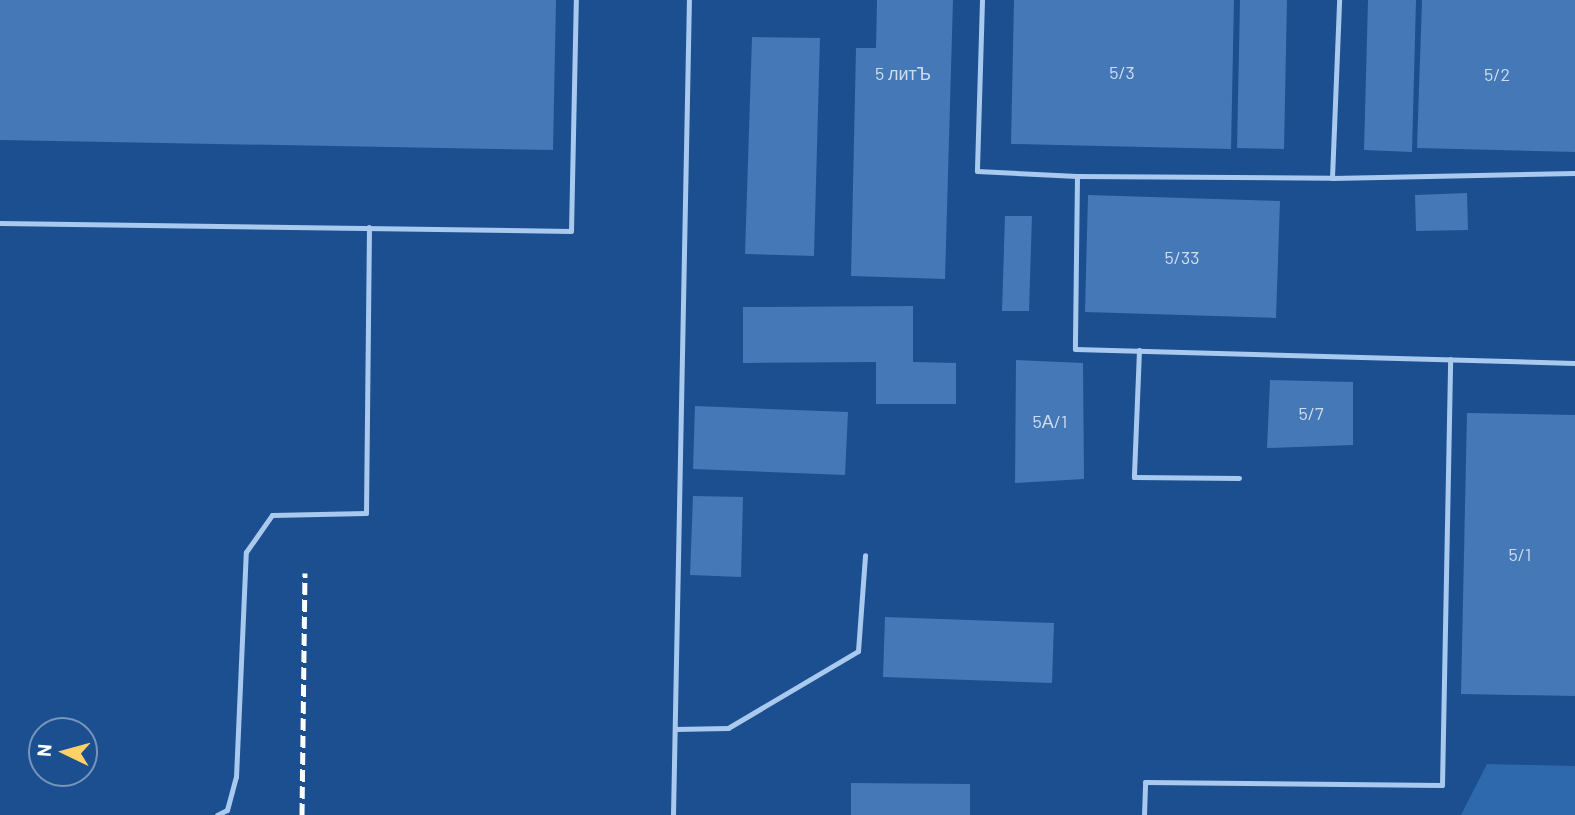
<!DOCTYPE html>
<meta charset="utf-8">
<style>
body{margin:0}
#map{position:relative;width:1575px;height:815px;overflow:hidden;background:#1b4f8f;font-family:Barlow,sans-serif}
div>[style]{position:absolute}
.green>*{inset:0;background:#2e69ad}
.building>*{inset:0;background:#4478b7}
.lane>*{height:5px;margin:-2.5px;padding:0 2.5px;transform-origin:2.5px;border-radius:2.5px;background:#a9c9ee}
.rail>*{height:5px;margin-top:-2.5px;transform-origin:0;background:repeating-linear-gradient(90deg,#fff 0 12px,transparent 0 17px)}
span{translate:-50% -50%;white-space:nowrap;text-align:center;line-height:1.15;-webkit-text-stroke:5px #1b4f8f;paint-order:stroke}
.number-label{font-size:18px;color:#d0dded}
.number-label span{-webkit-text-stroke-width:0}
.north{position:absolute;left:28px;top:717px;width:70px;height:70px;box-sizing:border-box;background:#1b4f8f;border:2px solid #7695bc;border-radius:50%;rotate:275deg;font-size:19px;font-weight:700;line-height:28px;text-align:center;color:#fff}
.north::after{content:'';display:block;margin:auto;width:24px;height:32px;background:#ffd166;clip-path:polygon(50% 0,100% 100%,50% 72%,0 100%)}
</style>
<div id="map">
<div class="green">
<div style="clip-path:polygon(1487px 764px,1575px 766px,1575px 815px,1461px 815px)"></div>
</div>
<div class="building">
<div style="clip-path:polygon(0 0,556px 0,553px 150px,0 140px)"></div>
<div style="clip-path:polygon(877px 0,953px 0,945px 279px,851px 276px,856px 48px,876px 48px)"></div>
<div style="clip-path:polygon(1014px 0,1234px 0,1231px 149px,1011px 144px)"></div>
<div style="clip-path:polygon(1240px 0,1287px 0,1284px 149px,1237px 148px)"></div>
<div style="clip-path:polygon(1368px 0,1416px 0,1412px 152px,1364px 150px)"></div>
<div style="clip-path:polygon(1422px 0,1575px 0,1575px 152px,1417px 148px)"></div>
<div style="clip-path:polygon(752px 37px,820px 38px,814px 256px,745px 254px)"></div>
<div style="clip-path:polygon(1467px 193px,1468px 230px,1416px 231px,1415px 195px)"></div>
<div style="clip-path:polygon(1088px 195px,1280px 201px,1276px 318px,1085px 312px)"></div>
<div style="clip-path:polygon(1005px 216px,1032px 216px,1029px 311px,1002px 311px)"></div>
<div style="clip-path:polygon(913px 306px,913px 362px,956px 363px,956px 404px,876px 404px,876px 362px,743px 363px,743px 307px)"></div>
<div style="clip-path:polygon(1016px 360px,1083px 363px,1084px 479px,1015px 483px)"></div>
<div style="clip-path:polygon(1270px 380px,1353px 382px,1353px 445px,1267px 448px)"></div>
<div style="clip-path:polygon(695px 406px,848px 412px,845px 475px,693px 469px)"></div>
<div style="clip-path:polygon(1467px 413px,1575px 415px,1575px 696px,1461px 694px)"></div>
<div style="clip-path:polygon(693px 496px,743px 497px,741px 577px,690px 575px)"></div>
<div style="clip-path:polygon(885px 617px,1054px 623px,1052px 683px,883px 677px)"></div>
<div style="clip-path:polygon(851px 783px,970px 784px,970px 815px,851px 815px)"></div>
</div>
<div class="lane">
<div style="left:982px;top:0;width:171px;rotate:91.7deg"></div>
<div style="left:977px;top:171px;width:100px;rotate:2.9deg"></div>
<div style="left:1077px;top:176px;width:173px;rotate:90.7deg"></div>
<div style="left:1075px;top:349px;width:500px;rotate:1.6deg"></div>
<div style="left:1077px;top:176px;width:255px;rotate:0.4deg"></div>
<div style="left:1332px;top:178px;width:178px;rotate:-87.7deg"></div>
<div style="left:1332px;top:178px;width:243px;rotate:-1.2deg"></div>
<div style="left:0;top:223px;width:571px;rotate:0.8deg"></div>
<div style="left:571px;top:231px;width:231px;rotate:-88.8deg"></div>
<div style="left:1139px;top:350px;width:127px;rotate:92.3deg"></div>
<div style="left:1134px;top:477px;width:105px;rotate:0.5deg"></div>
<div style="left:675px;top:729px;width:53px;rotate:-1.1deg"></div>
<div style="left:728px;top:728px;width:151px;rotate:-30.6deg"></div>
<div style="left:858px;top:651px;width:96px;rotate:-85.8deg"></div>
<div style="left:217px;top:815px;width:11px;rotate:-27deg"></div>
<div style="left:227px;top:810px;width:34px;rotate:-75deg"></div>
<div style="left:236px;top:777px;width:225px;rotate:-87.5deg"></div>
<div style="left:246px;top:552px;width:45px;rotate:-54.9deg"></div>
<div style="left:272px;top:515px;width:94px;rotate:-1.2deg"></div>
<div style="left:366px;top:513px;width:286px;rotate:-89.4deg"></div>
<div style="left:673px;top:815px;width:815px;rotate:-88.88deg"></div>
<div style="left:1144px;top:815px;width:33px;rotate:-88deg"></div>
<div style="left:1145px;top:782px;width:297px;rotate:0.6deg"></div>
<div style="left:1442px;top:785px;width:426px;rotate:-88.9deg"></div>
</div>
<div class="rail">
<div style="left:302px;top:815px;width:242px;rotate:-89.3deg"></div>
</div>
<div class="number-label">
<span style="left:1122px;top:72px">5/3</span>
<span style="left:903px;top:73px">5 литЪ</span>
<span style="left:1497px;top:74px">5/2</span>
<span style="left:1182px;top:257px">5/33</span>
<span style="left:1311px;top:413px">5/7</span>
<span style="left:1050px;top:421px">5А/1</span>
<span style="left:1520px;top:554px">5/1</span>
</div>
<div class="north">N</div>
</div>
